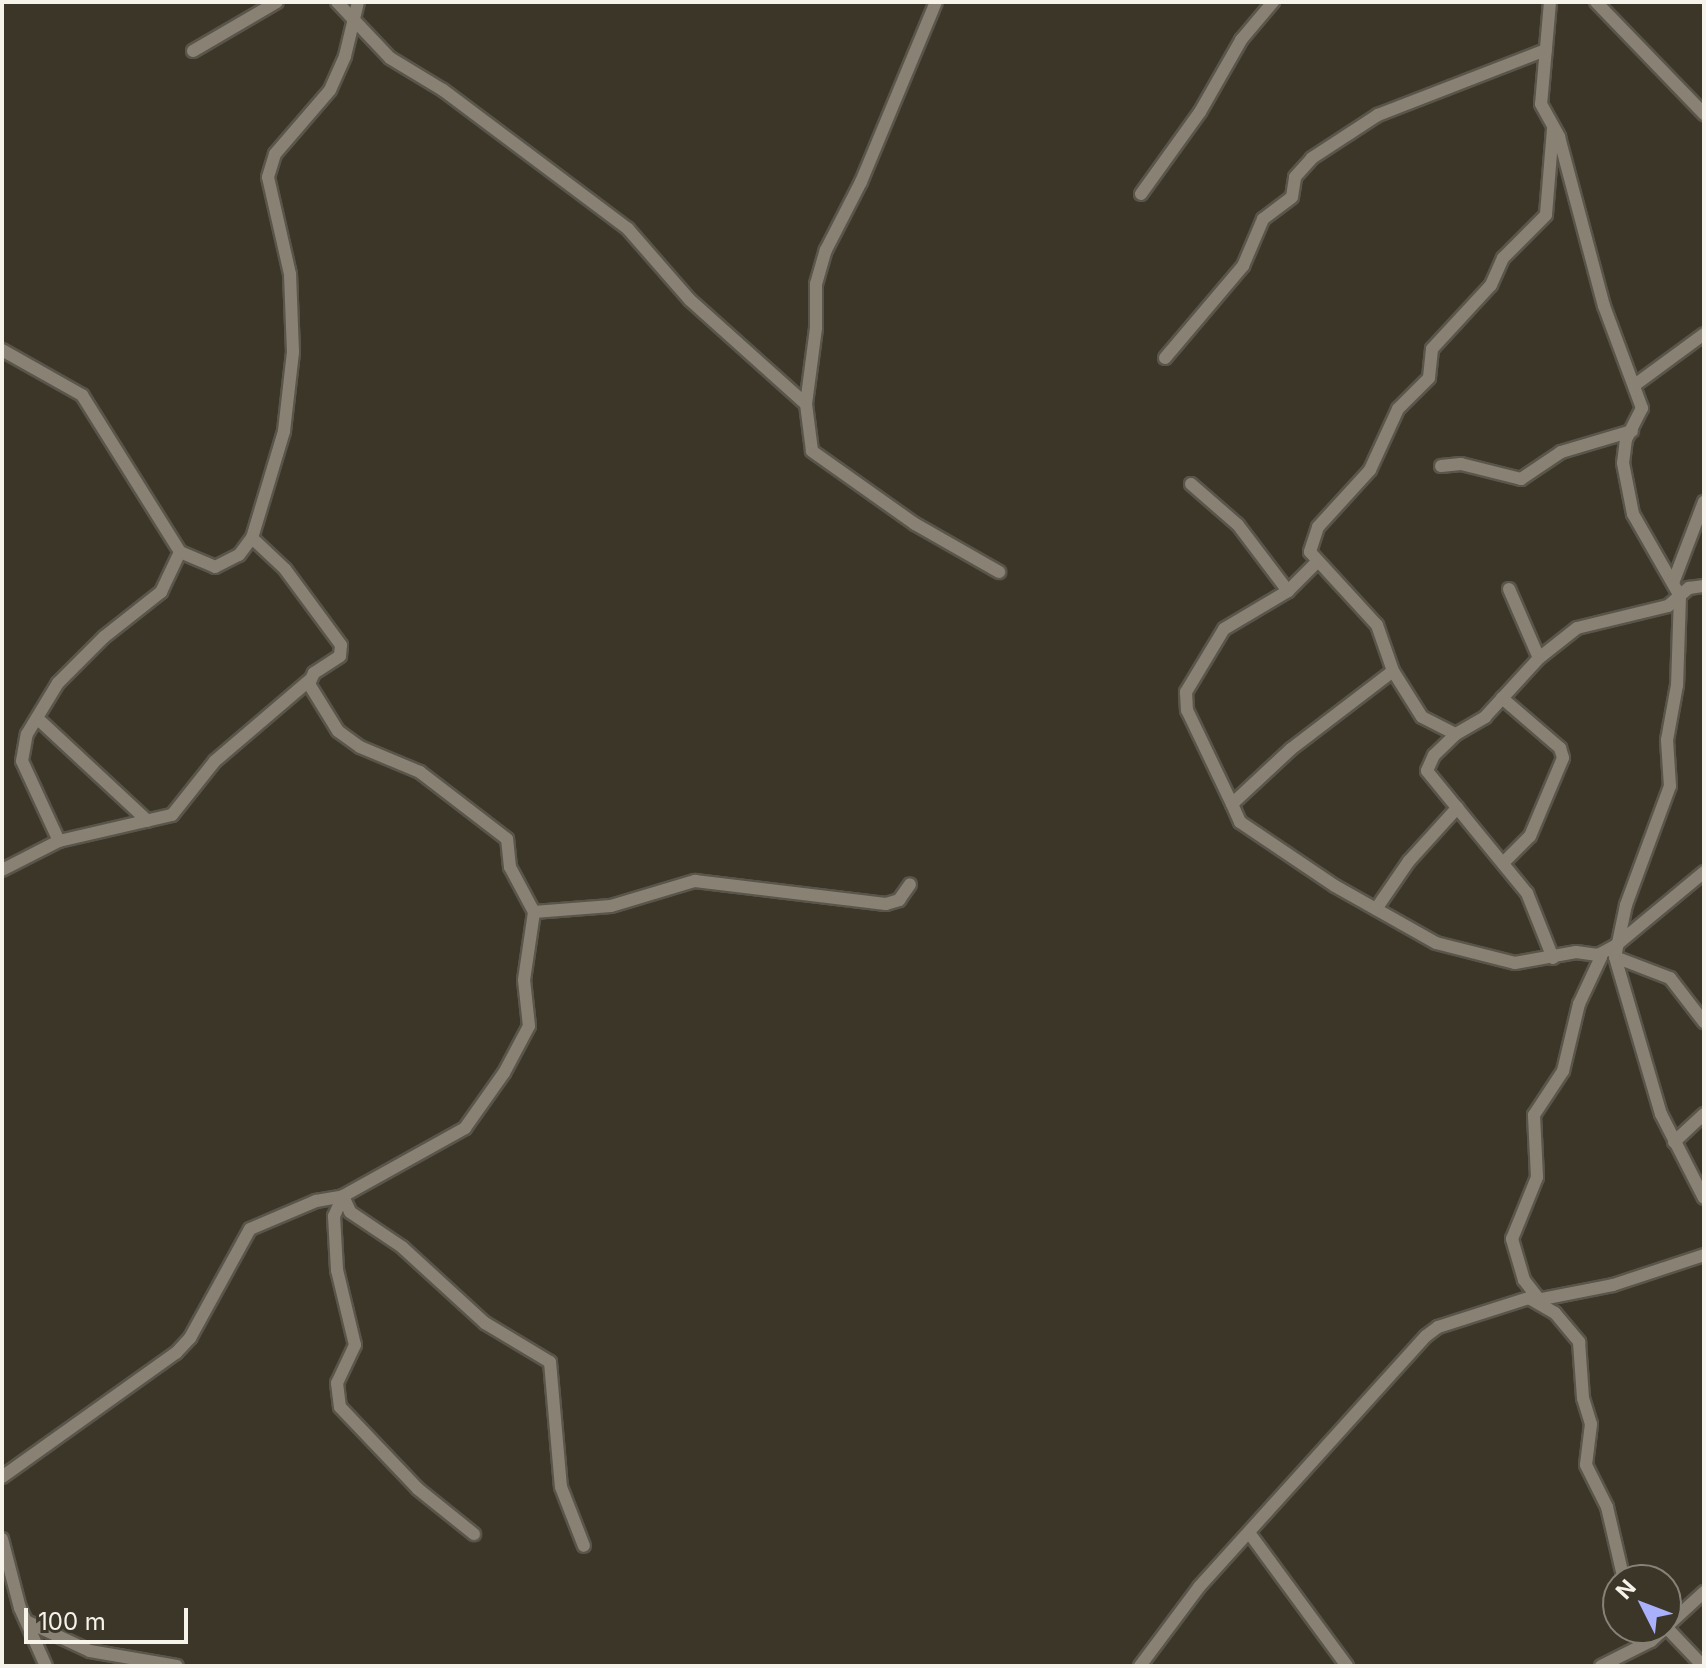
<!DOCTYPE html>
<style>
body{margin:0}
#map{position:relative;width:1706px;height:1668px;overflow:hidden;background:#3c3629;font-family:Inter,sans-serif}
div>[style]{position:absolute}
.roads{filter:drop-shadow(2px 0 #5a554a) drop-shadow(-2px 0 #5a554a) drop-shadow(0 2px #5a554a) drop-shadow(0 -2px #5a554a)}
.minor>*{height:12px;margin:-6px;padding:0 6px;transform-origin:6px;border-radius:6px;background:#898274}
span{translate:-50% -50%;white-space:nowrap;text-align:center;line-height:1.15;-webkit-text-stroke:7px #3c3629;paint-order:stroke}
.frame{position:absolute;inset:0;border:4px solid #f6f3eb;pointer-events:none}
.north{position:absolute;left:1602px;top:1564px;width:80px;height:80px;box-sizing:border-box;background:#3c3629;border:2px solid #868277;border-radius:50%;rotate:312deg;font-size:22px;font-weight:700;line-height:32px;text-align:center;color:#f6f3eb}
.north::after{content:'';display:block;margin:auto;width:28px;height:36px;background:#a9b0fc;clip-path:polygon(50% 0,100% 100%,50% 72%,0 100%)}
.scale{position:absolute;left:24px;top:1608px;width:164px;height:36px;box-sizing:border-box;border:4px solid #f6f3eb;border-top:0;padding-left:10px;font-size:24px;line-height:28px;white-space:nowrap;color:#f6f3eb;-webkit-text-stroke:6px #3c3629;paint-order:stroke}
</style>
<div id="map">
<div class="roads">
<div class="minor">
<div style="left:337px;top:2px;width:77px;rotate:46.6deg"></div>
<div style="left:390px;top:58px;width:62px;rotate:31.1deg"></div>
<div style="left:443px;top:90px;width:231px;rotate:36.9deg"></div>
<div style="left:628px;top:229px;width:94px;rotate:48.9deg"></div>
<div style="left:690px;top:300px;width:156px;rotate:41.9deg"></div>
<div style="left:806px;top:404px;width:47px;rotate:82.7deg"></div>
<div style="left:812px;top:451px;width:126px;rotate:35.3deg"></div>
<div style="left:915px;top:524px;width:97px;rotate:29.7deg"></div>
<div style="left:1550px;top:2px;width:102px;rotate:95deg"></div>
<div style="left:1541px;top:104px;width:38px;rotate:61deg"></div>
<div style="left:1559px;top:137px;width:175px;rotate:75.1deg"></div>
<div style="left:1604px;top:306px;width:109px;rotate:69.6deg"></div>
<div style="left:1642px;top:408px;width:35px;rotate:117deg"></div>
<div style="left:1626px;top:439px;width:24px;rotate:97deg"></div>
<div style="left:1623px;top:463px;width:52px;rotate:78.9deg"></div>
<div style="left:1633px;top:514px;width:95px;rotate:60.2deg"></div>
<div style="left:1680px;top:596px;width:89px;rotate:91.9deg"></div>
<div style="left:1677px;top:685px;width:56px;rotate:100.3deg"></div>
<div style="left:1667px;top:740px;width:46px;rotate:86.3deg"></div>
<div style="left:1670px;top:786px;width:127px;rotate:110.3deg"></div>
<div style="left:1626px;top:905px;width:53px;rotate:101.9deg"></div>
<div style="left:1615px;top:957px;width:164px;rotate:73.7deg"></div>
<div style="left:1661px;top:1114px;width:94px;rotate:62.9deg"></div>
<div style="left:1596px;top:2px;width:156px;rotate:46deg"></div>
<div style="left:193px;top:51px;width:97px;rotate:-30.3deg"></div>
<div style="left:1553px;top:129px;width:86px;rotate:94.7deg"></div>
<div style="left:1546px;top:215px;width:61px;rotate:135deg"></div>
<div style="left:1503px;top:258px;width:30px;rotate:114deg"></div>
<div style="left:1491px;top:285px;width:87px;rotate:132.7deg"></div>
<div style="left:1432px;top:349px;width:29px;rotate:96deg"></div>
<div style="left:1429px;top:378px;width:44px;rotate:135deg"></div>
<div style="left:1398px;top:409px;width:67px;rotate:114.7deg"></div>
<div style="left:1370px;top:470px;width:77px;rotate:132.4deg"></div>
<div style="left:1318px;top:527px;width:26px;rotate:108deg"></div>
<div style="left:1310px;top:552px;width:99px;rotate:47.5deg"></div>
<div style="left:1377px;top:625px;width:49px;rotate:70.8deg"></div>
<div style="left:1393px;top:671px;width:54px;rotate:57.8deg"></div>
<div style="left:1422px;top:717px;width:38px;rotate:27deg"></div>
<div style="left:1456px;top:734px;width:34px;rotate:-30deg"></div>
<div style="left:1485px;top:717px;width:80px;rotate:-47.5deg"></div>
<div style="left:1539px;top:658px;width:48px;rotate:-38.3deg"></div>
<div style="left:1577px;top:628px;width:94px;rotate:-13.6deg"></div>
<div style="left:1668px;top:606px;width:28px;rotate:-41deg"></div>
<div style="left:1689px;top:588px;width:15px;rotate:-8deg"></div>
<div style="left:1141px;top:194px;width:101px;rotate:-54.3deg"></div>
<div style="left:1200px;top:112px;width:83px;rotate:-60.3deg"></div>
<div style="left:1241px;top:40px;width:50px;rotate:-49.9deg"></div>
<div style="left:2px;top:350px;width:92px;rotate:29.4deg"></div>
<div style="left:82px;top:395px;width:185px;rotate:58deg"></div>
<div style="left:180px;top:552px;width:38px;rotate:23deg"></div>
<div style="left:215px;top:567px;width:27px;rotate:-27deg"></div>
<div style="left:239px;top:555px;width:21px;rotate:-53deg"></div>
<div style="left:252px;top:538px;width:112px;rotate:-73.3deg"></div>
<div style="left:284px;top:431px;width:80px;rotate:-83.5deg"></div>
<div style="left:293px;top:352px;width:78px;rotate:-92.2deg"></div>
<div style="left:290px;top:274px;width:99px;rotate:-102.8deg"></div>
<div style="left:268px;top:177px;width:24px;rotate:-73deg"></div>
<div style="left:275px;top:154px;width:84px;rotate:-49.3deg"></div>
<div style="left:330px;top:90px;width:37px;rotate:-66deg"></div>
<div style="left:345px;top:56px;width:56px;rotate:-76.5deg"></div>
<div style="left:1165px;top:358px;width:121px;rotate:-49.7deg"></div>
<div style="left:1243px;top:266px;width:51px;rotate:-66.9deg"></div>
<div style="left:1263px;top:219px;width:36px;rotate:-37deg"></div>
<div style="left:1292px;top:197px;width:20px;rotate:-81deg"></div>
<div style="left:1295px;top:177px;width:25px;rotate:-48deg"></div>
<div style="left:1312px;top:158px;width:79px;rotate:-33.1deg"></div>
<div style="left:1378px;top:115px;width:180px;rotate:-21.2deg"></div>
<div style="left:1636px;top:384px;width:84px;rotate:-36.3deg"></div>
<div style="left:806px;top:404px;width:77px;rotate:-82.5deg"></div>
<div style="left:816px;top:328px;width:44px;rotate:-90deg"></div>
<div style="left:816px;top:284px;width:35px;rotate:-74deg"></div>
<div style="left:826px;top:250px;width:76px;rotate:-62.8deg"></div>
<div style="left:861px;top:182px;width:195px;rotate:-67.4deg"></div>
<div style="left:1441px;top:466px;width:20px;rotate:-6deg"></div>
<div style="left:1461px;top:464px;width:62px;rotate:14deg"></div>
<div style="left:1521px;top:479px;width:48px;rotate:-34deg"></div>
<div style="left:1561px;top:452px;width:74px;rotate:-16.5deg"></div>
<div style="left:1191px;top:484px;width:62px;rotate:41.1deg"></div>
<div style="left:1238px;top:525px;width:83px;rotate:52.9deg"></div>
<div style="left:1288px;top:591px;width:74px;rotate:149.3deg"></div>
<div style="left:1224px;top:629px;width:74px;rotate:121.1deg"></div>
<div style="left:1186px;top:692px;width:18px;rotate:87deg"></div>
<div style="left:1187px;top:710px;width:104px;rotate:64.4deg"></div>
<div style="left:1232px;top:804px;width:81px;rotate:-43deg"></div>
<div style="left:1291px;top:749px;width:128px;rotate:-37.4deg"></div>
<div style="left:1673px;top:583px;width:87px;rotate:-69.1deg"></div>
<div style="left:1509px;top:589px;width:75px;rotate:66.5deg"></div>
<div style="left:1288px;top:591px;width:42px;rotate:-45deg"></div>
<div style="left:1502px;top:698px;width:77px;rotate:40.8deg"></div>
<div style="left:1560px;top:748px;width:10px;rotate:73deg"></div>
<div style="left:1563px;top:758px;width:85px;rotate:112.9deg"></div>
<div style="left:1530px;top:836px;width:37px;rotate:135deg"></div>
<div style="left:37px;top:718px;width:151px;rotate:42.9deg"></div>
<div style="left:1456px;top:734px;width:30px;rotate:136deg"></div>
<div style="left:1434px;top:755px;width:17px;rotate:114deg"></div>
<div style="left:1427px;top:771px;width:158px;rotate:50.7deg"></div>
<div style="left:1527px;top:893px;width:70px;rotate:68.2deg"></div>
<div style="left:1232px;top:804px;width:20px;rotate:66deg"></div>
<div style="left:1240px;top:822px;width:115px;rotate:34deg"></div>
<div style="left:1335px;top:886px;width:116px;rotate:29.4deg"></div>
<div style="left:1436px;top:943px;width:81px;rotate:14.2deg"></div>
<div style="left:1515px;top:963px;width:62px;rotate:-10.2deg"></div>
<div style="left:1576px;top:952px;width:22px;rotate:8deg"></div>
<div style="left:59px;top:841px;width:88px;rotate:-114.8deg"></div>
<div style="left:22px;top:761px;width:27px;rotate:-80deg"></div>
<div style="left:27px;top:734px;width:60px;rotate:-58.7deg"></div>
<div style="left:58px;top:683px;width:65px;rotate:-45deg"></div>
<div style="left:104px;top:637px;width:73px;rotate:-38.3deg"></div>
<div style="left:161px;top:592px;width:44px;rotate:-64.6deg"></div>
<div style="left:2px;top:870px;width:64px;rotate:-27deg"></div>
<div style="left:59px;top:841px;width:116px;rotate:-13deg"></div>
<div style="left:172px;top:815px;width:69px;rotate:-51.5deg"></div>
<div style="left:215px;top:761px;width:125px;rotate:-40.5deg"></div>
<div style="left:1376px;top:909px;width:58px;rotate:-55.5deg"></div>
<div style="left:1409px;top:861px;width:72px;rotate:-47.8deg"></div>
<div style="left:534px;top:912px;width:77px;rotate:-4.5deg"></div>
<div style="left:611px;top:906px;width:88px;rotate:-16.6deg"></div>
<div style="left:695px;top:881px;width:192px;rotate:6.9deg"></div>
<div style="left:886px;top:904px;width:14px;rotate:-17deg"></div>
<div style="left:899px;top:900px;width:19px;rotate:-55deg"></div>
<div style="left:1615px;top:957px;width:59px;rotate:20.9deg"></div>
<div style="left:1670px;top:978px;width:56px;rotate:52.3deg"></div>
<div style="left:1674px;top:1142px;width:41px;rotate:-43deg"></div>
<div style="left:343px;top:1196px;width:17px;rotate:66deg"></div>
<div style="left:350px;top:1212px;width:63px;rotate:33.9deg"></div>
<div style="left:402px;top:1247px;width:113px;rotate:42.5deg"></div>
<div style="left:485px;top:1323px;width:76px;rotate:31deg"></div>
<div style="left:550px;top:1362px;width:125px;rotate:85deg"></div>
<div style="left:561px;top:1487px;width:63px;rotate:68.7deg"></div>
<div style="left:343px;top:1196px;width:22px;rotate:114deg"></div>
<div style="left:334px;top:1216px;width:54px;rotate:86.8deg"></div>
<div style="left:337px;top:1270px;width:77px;rotate:76.5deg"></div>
<div style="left:355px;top:1345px;width:42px;rotate:115.3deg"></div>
<div style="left:337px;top:1383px;width:24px;rotate:83deg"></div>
<div style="left:340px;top:1407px;width:113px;rotate:46.4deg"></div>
<div style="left:418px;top:1489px;width:72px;rotate:38.8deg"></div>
<div style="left:1538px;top:1298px;width:23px;rotate:-128deg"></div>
<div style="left:1524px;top:1280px;width:43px;rotate:-106.3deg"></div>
<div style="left:1512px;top:1239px;width:67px;rotate:-68deg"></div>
<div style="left:1537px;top:1177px;width:62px;rotate:-92.8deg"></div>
<div style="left:1534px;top:1115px;width:53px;rotate:-56.6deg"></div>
<div style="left:1563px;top:1071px;width:69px;rotate:-76.6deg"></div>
<div style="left:1579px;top:1004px;width:52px;rotate:-64.9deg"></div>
<div style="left:1601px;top:957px;width:4px;rotate:-146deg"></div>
<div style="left:1598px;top:955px;width:19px;rotate:-28deg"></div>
<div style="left:1615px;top:946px;width:116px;rotate:-39.7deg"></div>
<div style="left:1537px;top:1300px;width:77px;rotate:-11.2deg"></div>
<div style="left:1613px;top:1285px;width:96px;rotate:-18.2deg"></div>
<div style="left:2px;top:1477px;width:214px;rotate:-35.5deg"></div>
<div style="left:176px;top:1353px;width:21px;rotate:-47deg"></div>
<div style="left:190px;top:1338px;width:124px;rotate:-61.2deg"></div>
<div style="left:250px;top:1229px;width:72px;rotate:-23deg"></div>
<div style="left:316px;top:1201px;width:27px;rotate:-10deg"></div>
<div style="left:343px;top:1196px;width:140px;rotate:-29.1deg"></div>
<div style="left:465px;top:1128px;width:67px;rotate:-54.7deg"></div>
<div style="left:504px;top:1073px;width:53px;rotate:-62deg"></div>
<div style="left:529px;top:1026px;width:46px;rotate:-96.2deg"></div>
<div style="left:524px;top:980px;width:69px;rotate:-81.6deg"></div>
<div style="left:534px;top:912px;width:51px;rotate:-118.1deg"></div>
<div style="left:510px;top:867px;width:28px;rotate:-96deg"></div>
<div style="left:507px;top:839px;width:110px;rotate:-142.4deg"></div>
<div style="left:420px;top:772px;width:65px;rotate:-157.4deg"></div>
<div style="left:360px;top:747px;width:27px;rotate:-144deg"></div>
<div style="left:338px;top:731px;width:55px;rotate:-121.7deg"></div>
<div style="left:309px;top:684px;width:12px;rotate:-66deg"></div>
<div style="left:314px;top:673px;width:31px;rotate:-33deg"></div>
<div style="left:340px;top:656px;width:11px;rotate:-85deg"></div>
<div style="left:341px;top:645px;width:94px;rotate:-126.4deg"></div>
<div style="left:285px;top:569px;width:45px;rotate:-136.8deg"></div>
<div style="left:1250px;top:1534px;width:164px;rotate:53.7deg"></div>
<div style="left:2px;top:1539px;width:71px;rotate:75.4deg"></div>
<div style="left:20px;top:1608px;width:64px;rotate:65.9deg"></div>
<div style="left:28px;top:1622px;width:68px;rotate:25.1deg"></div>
<div style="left:90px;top:1651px;width:88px;rotate:9.8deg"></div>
<div style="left:1666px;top:1627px;width:54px;rotate:46.5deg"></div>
<div style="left:1666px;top:1627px;width:52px;rotate:-42.6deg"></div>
<div style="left:1140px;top:1666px;width:99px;rotate:-53.2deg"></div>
<div style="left:1199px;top:1587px;width:338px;rotate:-47.9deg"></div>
<div style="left:1426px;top:1336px;width:15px;rotate:-37deg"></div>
<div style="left:1438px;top:1327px;width:96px;rotate:-17.7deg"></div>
<div style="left:1529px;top:1298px;width:30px;rotate:30deg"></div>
<div style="left:1555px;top:1313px;width:38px;rotate:50deg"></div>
<div style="left:1579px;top:1342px;width:56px;rotate:85.9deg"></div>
<div style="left:1583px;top:1398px;width:27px;rotate:73deg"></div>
<div style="left:1591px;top:1424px;width:41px;rotate:97deg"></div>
<div style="left:1586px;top:1465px;width:47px;rotate:63.4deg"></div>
<div style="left:1607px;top:1507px;width:75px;rotate:76.9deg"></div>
<div style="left:1601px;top:1666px;width:56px;rotate:-26.6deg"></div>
<div style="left:1651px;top:1641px;width:19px;rotate:-43deg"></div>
</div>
</div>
<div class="frame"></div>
<div class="north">N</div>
<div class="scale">100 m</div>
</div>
